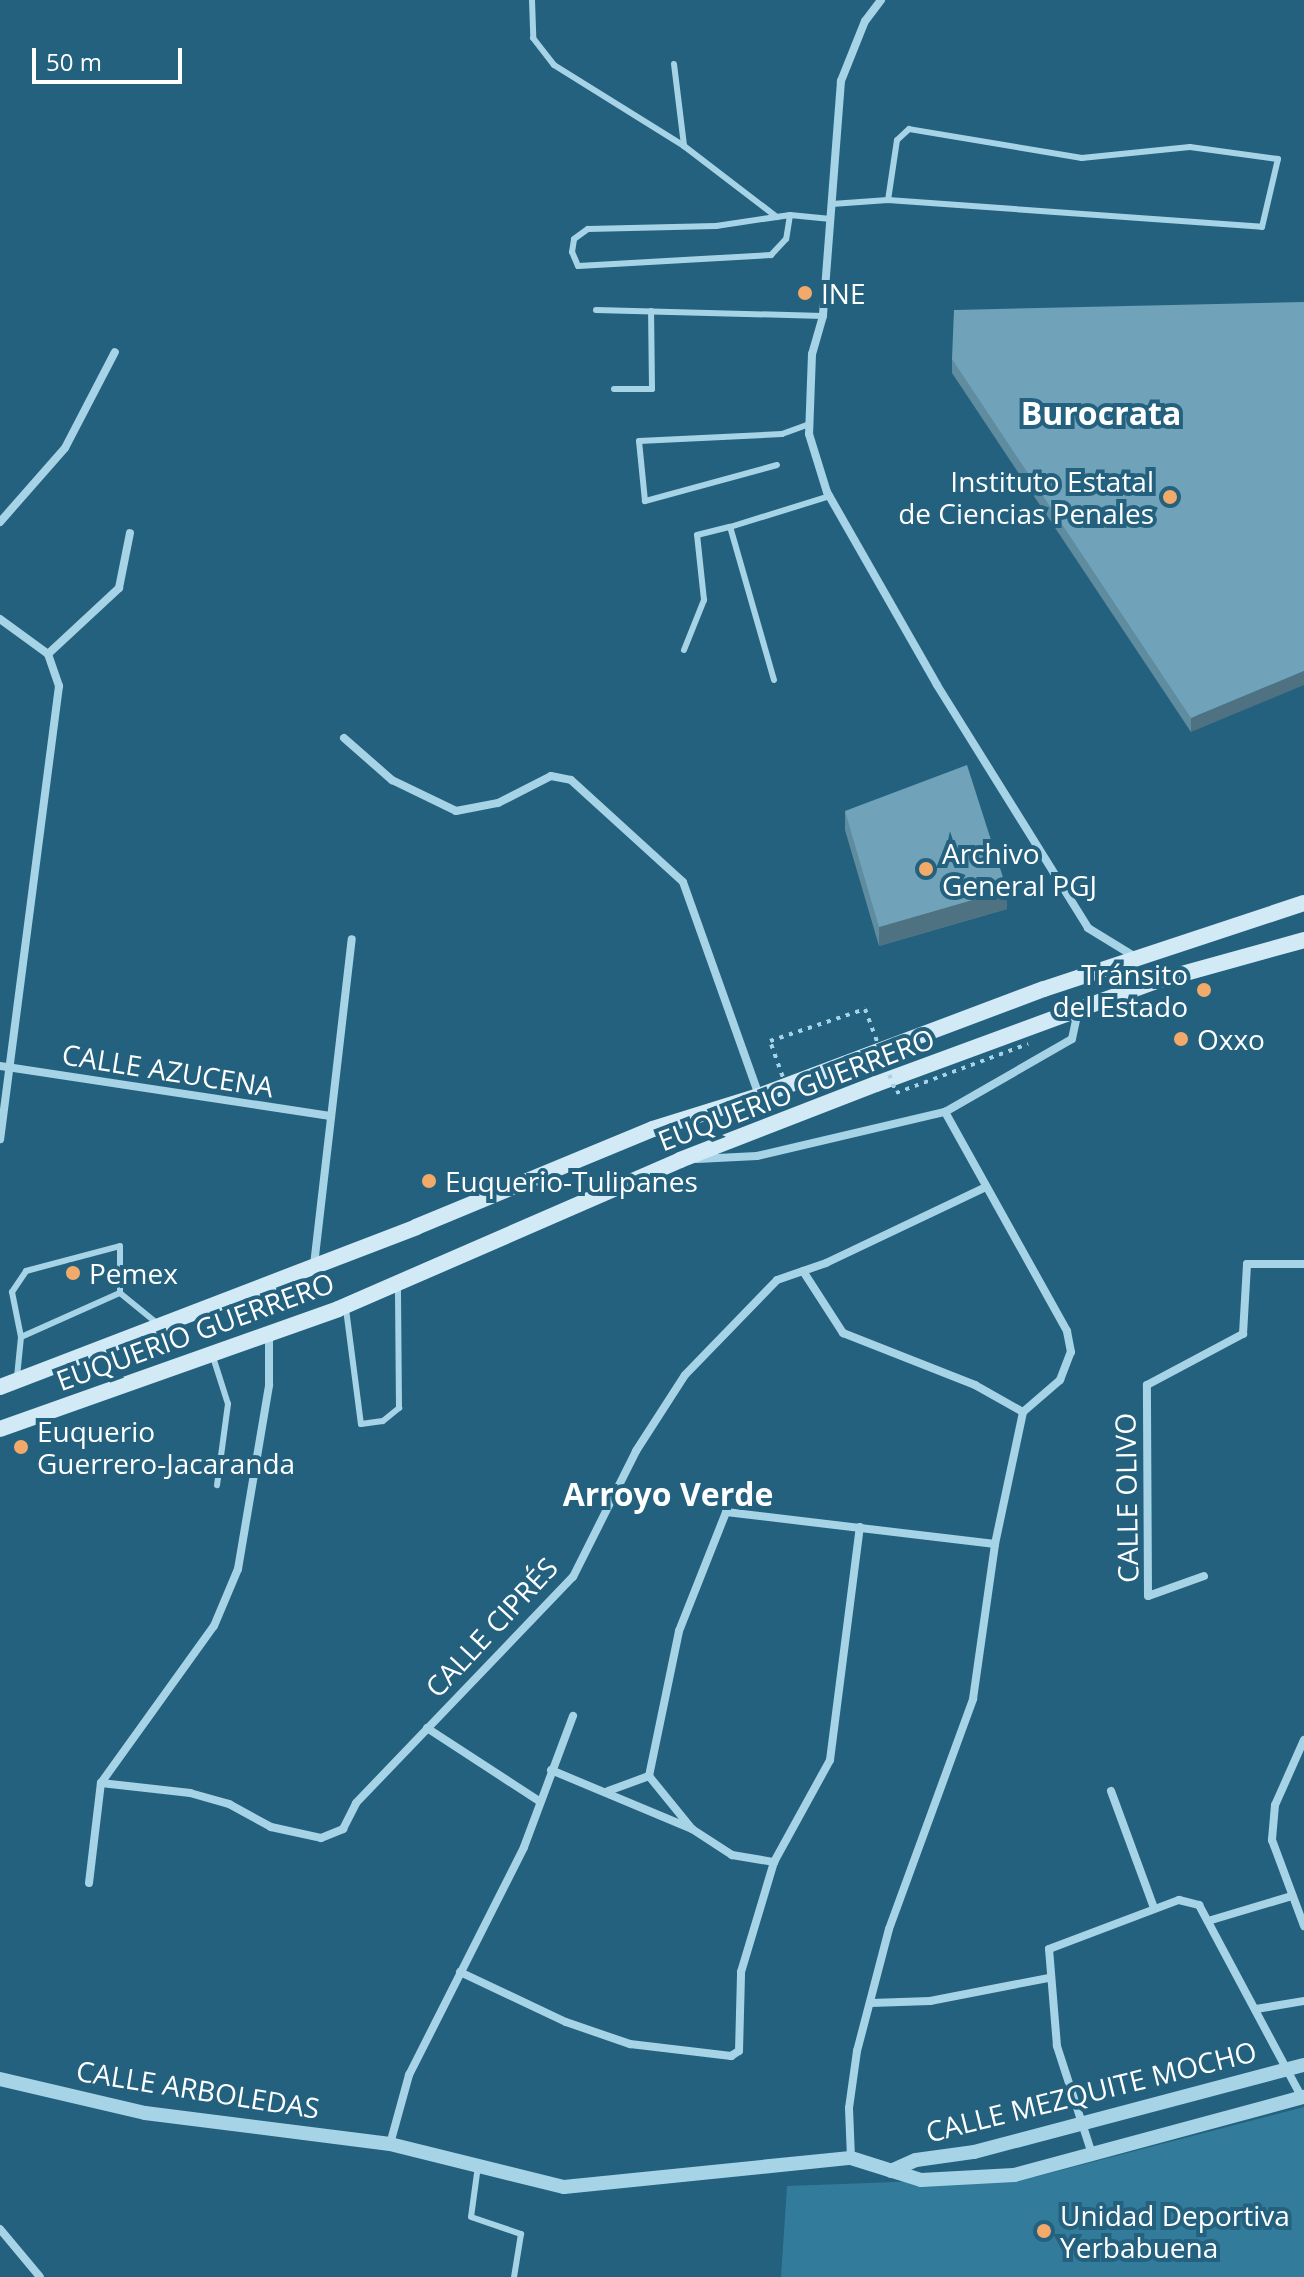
<!DOCTYPE html>
<meta charset="utf-8">
<style>
body{margin:0}
#map{position:relative;width:1304px;height:2277px;overflow:hidden;background:#23617e;font-family:"Open Sans",sans-serif}
div>[style]{position:absolute}
.green>*{inset:0;background:#337b9a}
.service>*{height:6px;margin:-3px;padding:0 3px;transform-origin:3px;border-radius:3px;background:#a7d3e6}
.minor>*{height:8px;margin:-4px;padding:0 4px;transform-origin:4px;border-radius:4px;background:#a7d3e6}
.tertiary>*{height:14px;margin:-7px;padding:0 7px;transform-origin:7px;border-radius:7px;background:#a7d3e6}
.secondary>*{height:16px;margin:-8px;padding:0 8px;transform-origin:8px;border-radius:8px;background:#d1eaf5}
.path-bridge>*{height:4px;margin-top:-2px;transform-origin:0;background:repeating-linear-gradient(90deg,#a7d3e6 0 4px,transparent 0 10px)}
.wall>*{inset:0;background:#608c9f}
.shaded-wall>*{inset:0;background:#4e7282}
.building>*{inset:0;background:#70a3b9}
.dots>*{width:22px;height:22px;translate:-50% -50%;box-sizing:border-box;border:4px solid #23617e;border-radius:50%}
span{translate:-50% -50%;white-space:nowrap;text-align:center;line-height:1.15;-webkit-text-stroke:8px #23617e;paint-order:stroke}
.poi-label{font-size:28px;color:#fff}
.left{translate:0 -50%;text-align:left}
.right{translate:-100% -50%;text-align:right}
.street-label{font-size:28px;color:#fff}
.quarter-label{font-size:32px;color:#fff;font-weight:700}
.scale{position:absolute;left:32px;top:48px;width:150px;height:36px;box-sizing:border-box;border:4px solid #fff;border-top:0;padding-left:10px;font-size:24px;line-height:28px;white-space:nowrap;color:#fff;-webkit-text-stroke:6px #23617e;paint-order:stroke}
</style>
<div id="map">
<div class="green">
<div style="clip-path:polygon(1304px 2107px,1304px 2277px,781px 2277px,787px 2186px,1035px 2177px)"></div>
</div>
<div class="service">
<div style="left:532px;top:0;width:38px;rotate:88deg"></div>
<div style="left:533px;top:38px;width:34px;rotate:52deg"></div>
<div style="left:554px;top:65px;width:153px;rotate:31.9deg"></div>
<div style="left:684px;top:146px;width:117px;rotate:37.4deg"></div>
<div style="left:674px;top:64px;width:83px;rotate:83deg"></div>
<div style="left:832px;top:204px;width:56px;rotate:-4.1deg"></div>
<div style="left:888px;top:200px;width:375px;rotate:4.1deg"></div>
<div style="left:1262px;top:227px;width:70px;rotate:-76.8deg"></div>
<div style="left:1278px;top:159px;width:89px;rotate:-172.2deg"></div>
<div style="left:1190px;top:147px;width:109px;rotate:174.2deg"></div>
<div style="left:1082px;top:158px;width:175px;rotate:-170.5deg"></div>
<div style="left:909px;top:129px;width:16px;rotate:137deg"></div>
<div style="left:897px;top:140px;width:61px;rotate:98.5deg"></div>
<div style="left:790px;top:215px;width:24px;rotate:99deg"></div>
<div style="left:786px;top:239px;width:22px;rotate:133deg"></div>
<div style="left:771px;top:255px;width:193px;rotate:176.7deg"></div>
<div style="left:578px;top:266px;width:15px;rotate:-113deg"></div>
<div style="left:572px;top:252px;width:13px;rotate:-81deg"></div>
<div style="left:574px;top:239px;width:17px;rotate:-36deg"></div>
<div style="left:588px;top:229px;width:128px;rotate:-1.3deg"></div>
<div style="left:716px;top:226px;width:75px;rotate:-8.5deg"></div>
<div style="left:790px;top:215px;width:41px;rotate:5.6deg"></div>
<div style="left:596px;top:310px;width:227px;rotate:1.5deg"></div>
<div style="left:614px;top:389px;width:38px"></div>
<div style="left:652px;top:389px;width:78px;rotate:-90.7deg"></div>
<div style="left:777px;top:465px;width:137px;rotate:164.7deg"></div>
<div style="left:645px;top:501px;width:60px;rotate:-95.7deg"></div>
<div style="left:639px;top:441px;width:143px;rotate:-2.8deg"></div>
<div style="left:782px;top:434px;width:30px;rotate:-20deg"></div>
<div style="left:684px;top:650px;width:54px;rotate:-68.2deg"></div>
<div style="left:704px;top:600px;width:65px;rotate:-96.1deg"></div>
<div style="left:697px;top:535px;width:34px;rotate:-14deg"></div>
<div style="left:774px;top:680px;width:159px;rotate:-106deg"></div>
<div style="left:730px;top:527px;width:105px;rotate:-17.2deg"></div>
<div style="left:346px;top:1309px;width:116px;rotate:82.6deg"></div>
<div style="left:361px;top:1424px;width:22px;rotate:-8deg"></div>
<div style="left:383px;top:1421px;width:21px;rotate:-39deg"></div>
<div style="left:399px;top:1408px;width:122px;rotate:-90.5deg"></div>
<div style="left:21px;top:1337px;width:46px;rotate:-101.3deg"></div>
<div style="left:12px;top:1292px;width:25px;rotate:-56deg"></div>
<div style="left:26px;top:1271px;width:97px;rotate:-14.9deg"></div>
<div style="left:120px;top:1246px;width:47px;rotate:90deg"></div>
<div style="left:213px;top:1357px;width:49px;rotate:72.3deg"></div>
<div style="left:228px;top:1404px;width:82px;rotate:97.7deg"></div>
<div style="left:17px;top:1377px;width:40px;rotate:-84.3deg"></div>
<div style="left:21px;top:1337px;width:108px;rotate:-24deg"></div>
<div style="left:120px;top:1293px;width:49px;rotate:39.2deg"></div>
<div style="left:478px;top:2166px;width:51px;rotate:97.8deg"></div>
<div style="left:471px;top:2217px;width:53px;rotate:18.8deg"></div>
<div style="left:521px;top:2234px;width:44px;rotate:99.2deg"></div>
</div>
<div class="minor">
<div style="left:881px;top:0;width:26px;rotate:127deg"></div>
<div style="left:865px;top:21px;width:65px;rotate:111.8deg"></div>
<div style="left:841px;top:81px;width:236px;rotate:94.4deg"></div>
<div style="left:823px;top:316px;width:40px;rotate:106deg"></div>
<div style="left:812px;top:354px;width:80px;rotate:92.1deg"></div>
<div style="left:809px;top:434px;width:61px;rotate:72.8deg"></div>
<div style="left:827px;top:492px;width:222px;rotate:60.3deg"></div>
<div style="left:937px;top:685px;width:286px;rotate:58.1deg"></div>
<div style="left:1088px;top:928px;width:57px;rotate:31.5deg"></div>
<div style="left:0;top:522px;width:98px;rotate:-48.7deg"></div>
<div style="left:65px;top:448px;width:108px;rotate:-62.5deg"></div>
<div style="left:0;top:619px;width:59px;rotate:36.1deg"></div>
<div style="left:48px;top:654px;width:34px;rotate:71deg"></div>
<div style="left:59px;top:686px;width:457px;rotate:97.4deg"></div>
<div style="left:48px;top:654px;width:97px;rotate:-42.9deg"></div>
<div style="left:119px;top:588px;width:56px;rotate:-78.7deg"></div>
<div style="left:344px;top:738px;width:64px;rotate:41.2deg"></div>
<div style="left:392px;top:780px;width:71px;rotate:25.8deg"></div>
<div style="left:456px;top:811px;width:43px;rotate:-10.8deg"></div>
<div style="left:498px;top:803px;width:59px;rotate:-27deg"></div>
<div style="left:551px;top:776px;width:20px;rotate:11deg"></div>
<div style="left:571px;top:780px;width:151px;rotate:42.3deg"></div>
<div style="left:683px;top:882px;width:227px;rotate:70.4deg"></div>
<div style="left:0;top:1066px;width:334px;rotate:8.6deg"></div>
<div style="left:697px;top:1159px;width:60px;rotate:-2.9deg"></div>
<div style="left:757px;top:1156px;width:193px;rotate:-13.2deg"></div>
<div style="left:945px;top:1112px;width:146px;rotate:-29.9deg"></div>
<div style="left:1072px;top:1039px;width:29px;rotate:-78deg"></div>
<div style="left:314px;top:1265px;width:328px;rotate:-83.4deg"></div>
<div style="left:803px;top:1271px;width:74px;rotate:57.2deg"></div>
<div style="left:843px;top:1333px;width:142px;rotate:21.5deg"></div>
<div style="left:975px;top:1385px;width:55px;rotate:29.4deg"></div>
<div style="left:1204px;top:1576px;width:59px;rotate:160.3deg"></div>
<div style="left:1148px;top:1596px;width:211px;rotate:-90.3deg"></div>
<div style="left:1147px;top:1385px;width:109px;rotate:-28deg"></div>
<div style="left:1243px;top:1334px;width:70px;rotate:-86.7deg"></div>
<div style="left:1247px;top:1264px;width:57px"></div>
<div style="left:427px;top:1728px;width:134px;rotate:33.1deg"></div>
<div style="left:1304px;top:1740px;width:71px;rotate:114deg"></div>
<div style="left:1275px;top:1805px;width:35px;rotate:95deg"></div>
<div style="left:1272px;top:1840px;width:92px;rotate:69.6deg"></div>
<div style="left:551px;top:1770px;width:153px;rotate:22.7deg"></div>
<div style="left:692px;top:1829px;width:48px;rotate:33deg"></div>
<div style="left:732px;top:1855px;width:43px;rotate:9.5deg"></div>
<div style="left:101px;top:1783px;width:90px;rotate:6.4deg"></div>
<div style="left:190px;top:1793px;width:41px;rotate:15.8deg"></div>
<div style="left:229px;top:1804px;width:48px;rotate:28.7deg"></div>
<div style="left:271px;top:1827px;width:51px;rotate:12.4deg"></div>
<div style="left:321px;top:1838px;width:24px;rotate:-22deg"></div>
<div style="left:343px;top:1829px;width:29px;rotate:-63deg"></div>
<div style="left:356px;top:1803px;width:313px;rotate:-46.2deg"></div>
<div style="left:573px;top:1577px;width:141px;rotate:-63.4deg"></div>
<div style="left:636px;top:1451px;width:90px;rotate:-57.2deg"></div>
<div style="left:685px;top:1375px;width:132px;rotate:-45.9deg"></div>
<div style="left:777px;top:1280px;width:52px;rotate:-19.1deg"></div>
<div style="left:826px;top:1263px;width:175px;rotate:-25.4deg"></div>
<div style="left:608px;top:1791px;width:44px;rotate:-20.1deg"></div>
<div style="left:1111px;top:1791px;width:125px;rotate:69.8deg"></div>
<div style="left:692px;top:1829px;width:68px;rotate:-129.1deg"></div>
<div style="left:649px;top:1776px;width:148px;rotate:-78.3deg"></div>
<div style="left:679px;top:1631px;width:128px;rotate:-68.4deg"></div>
<div style="left:726px;top:1512px;width:271px;rotate:6.8deg"></div>
<div style="left:89px;top:1883px;width:101px;rotate:-83.2deg"></div>
<div style="left:101px;top:1783px;width:193px;rotate:-54.3deg"></div>
<div style="left:214px;top:1626px;width:62px;rotate:-67.2deg"></div>
<div style="left:238px;top:1569px;width:187px;rotate:-80.4deg"></div>
<div style="left:269px;top:1385px;width:52px;rotate:-90deg"></div>
<div style="left:1208px;top:1921px;width:88px;rotate:-16.6deg"></div>
<div style="left:460px;top:1972px;width:117px;rotate:25.3deg"></div>
<div style="left:566px;top:2022px;width:68px;rotate:19deg"></div>
<div style="left:630px;top:2044px;width:102px;rotate:6.8deg"></div>
<div style="left:731px;top:2056px;width:9px;rotate:-32deg"></div>
<div style="left:739px;top:2051px;width:79px;rotate:-88.5deg"></div>
<div style="left:741px;top:1972px;width:115px;rotate:-73.3deg"></div>
<div style="left:774px;top:1862px;width:116px;rotate:-61.2deg"></div>
<div style="left:830px;top:1760px;width:235px;rotate:-82.7deg"></div>
<div style="left:871px;top:2003px;width:59px;rotate:-1.9deg"></div>
<div style="left:930px;top:2001px;width:120px;rotate:-11deg"></div>
<div style="left:1256px;top:2009px;width:49px;rotate:-9.5deg"></div>
<div style="left:390px;top:2144px;width:72px;rotate:-74.6deg"></div>
<div style="left:409px;top:2075px;width:255px;rotate:-63.2deg"></div>
<div style="left:524px;top:1847px;width:140px;rotate:-69.5deg"></div>
<div style="left:1092px;top:2154px;width:114px;rotate:-108deg"></div>
<div style="left:1057px;top:2046px;width:97px;rotate:-94.7deg"></div>
<div style="left:1049px;top:1949px;width:139px;rotate:-20.7deg"></div>
<div style="left:1179px;top:1900px;width:21px;rotate:14deg"></div>
<div style="left:1199px;top:1905px;width:219px;rotate:61.9deg"></div>
<div style="left:851px;top:2158px;width:50px;rotate:-92.3deg"></div>
<div style="left:849px;top:2108px;width:58px;rotate:-82deg"></div>
<div style="left:857px;top:2051px;width:126px;rotate:-75.3deg"></div>
<div style="left:889px;top:1929px;width:245px;rotate:-69.9deg"></div>
<div style="left:973px;top:1699px;width:157px;rotate:-81.9deg"></div>
<div style="left:995px;top:1544px;width:135px;rotate:-78deg"></div>
<div style="left:1023px;top:1412px;width:49px;rotate:-40.9deg"></div>
<div style="left:1060px;top:1380px;width:30px;rotate:-69deg"></div>
<div style="left:1071px;top:1352px;width:21px;rotate:-101deg"></div>
<div style="left:1067px;top:1331px;width:251px;rotate:-119.1deg"></div>
<div style="left:0;top:2229px;width:62px;rotate:50.2deg"></div>
</div>
<div class="tertiary">
<div style="left:0;top:2079px;width:149px;rotate:13.2deg"></div>
<div style="left:145px;top:2113px;width:247px;rotate:7.2deg"></div>
<div style="left:390px;top:2144px;width:179px;rotate:13.9deg"></div>
<div style="left:564px;top:2187px;width:288px;rotate:-5.8deg"></div>
<div style="left:851px;top:2158px;width:73px;rotate:17.4deg"></div>
<div style="left:921px;top:2180px;width:93px;rotate:-3.1deg"></div>
<div style="left:1014px;top:2175px;width:300px;rotate:-15.1deg"></div>
<div style="left:891px;top:2171px;width:27px;rotate:-24deg"></div>
<div style="left:916px;top:2160px;width:59px;rotate:-7.9deg"></div>
<div style="left:974px;top:2152px;width:341px;rotate:-14.8deg"></div>
</div>
<div class="secondary">
<div style="left:0;top:1387px;width:446px;rotate:-21deg"></div>
<div style="left:416px;top:1227px;width:256px;rotate:-22.5deg"></div>
<div style="left:653px;top:1129px;width:111px;rotate:-17.3deg"></div>
<div style="left:759px;top:1096px;width:304px;rotate:-20.6deg"></div>
<div style="left:1044px;top:989px;width:274px;rotate:-18.3deg"></div>
<div style="left:0;top:1429px;width:359px;rotate:-19.5deg"></div>
<div style="left:338px;top:1309px;width:373px;rotate:-23.5deg"></div>
<div style="left:680px;top:1160px;width:210px;rotate:-21.2deg"></div>
<div style="left:876px;top:1084px;width:295px;rotate:-20.2deg"></div>
<div style="left:1153px;top:982px;width:157px;rotate:-15.5deg"></div>
</div>
<div class="path-bridge">
<div style="left:786px;top:1086px;width:48px;rotate:-109.6deg"></div>
<div style="left:770px;top:1041px;width:100px;rotate:-18.6deg"></div>
<div style="left:865px;top:1009px;width:90px;rotate:69.7deg"></div>
<div style="left:896px;top:1093px;width:141px;rotate:-20.4deg"></div>
</div>
<div class="wall">
<div style="clip-path:polygon(1304px 302px,1191px 732px,952px 373px,952px 359px)"></div>
<div style="clip-path:polygon(845px 811px,1007px 909px,879px 946px,845px 830px)"></div>
</div>
<div class="shaded-wall">
<div style="clip-path:polygon(1304px 671px,1304px 685px,1191px 732px,1191px 718px)"></div>
<div style="clip-path:polygon(1007px 890px,1007px 909px,879px 946px,879px 927px)"></div>
</div>
<div class="building">
<div style="clip-path:polygon(1304px 302px,1304px 671px,1191px 718px,952px 359px,954px 310px)"></div>
<div style="clip-path:polygon(967px 765px,1007px 890px,879px 927px,845px 811px)"></div>
</div>
<div class="dots">
<div style="left:805px;top:293px;background:#f2aa6a"></div>
<div style="left:1170px;top:497px;background:#f2aa6a"></div>
<div style="left:926px;top:869px;background:#f2aa6a"></div>
<div style="left:1204px;top:990px;background:#f2aa6a"></div>
<div style="left:1181px;top:1039px;background:#f2aa6a"></div>
<div style="left:429px;top:1181px;background:#f2aa6a"></div>
<div style="left:73px;top:1273px;background:#f2aa6a"></div>
<div style="left:21px;top:1447px;background:#f2aa6a"></div>
<div style="left:1044px;top:2231px;background:#f2aa6a"></div>
</div>
<div class="poi-label">
<span class="left" style="left:821px;top:293px">INE</span>
<span class="right" style="left:1154px;top:497px">Instituto Estatal<br>de Ciencias Penales</span>
<span class="left" style="left:942px;top:869px">Archivo<br>General PGJ</span>
<span class="right" style="left:1188px;top:990px">Tránsito<br>del Estado</span>
<span class="left" style="left:1197px;top:1039px">Oxxo</span>
<span class="left" style="left:445px;top:1181px">Euquerio-Tulipanes</span>
<span class="left" style="left:89px;top:1273px">Pemex</span>
<span class="left" style="left:37px;top:1447px">Euquerio<br>Guerrero-Jacaranda</span>
<span class="left" style="left:1060px;top:2231px">Unidad Deportiva<br>Yerbabuena</span>
</div>
<div class="street-label">
<span style="left:168px;top:1070px;rotate:9deg">CALLE AZUCENA</span>
<span style="left:796px;top:1089px;rotate:-21deg">EUQUERIO GUERRERO</span>
<span style="left:195px;top:1331px;rotate:-20deg">EUQUERIO GUERRERO</span>
<span style="left:1126px;top:1498px;rotate:-91deg">CALLE OLIVO</span>
<span style="left:491px;top:1627px;rotate:-47deg">CALLE CIPRÉS</span>
<span style="left:198px;top:2089px;rotate:9deg">CALLE ARBOLEDAS</span>
<span style="left:1091px;top:2091px;rotate:-14deg">CALLE MEZQUITE MOCHO</span>
</div>
<div class="quarter-label">
<span style="left:1101px;top:413px">Burocrata</span>
<span style="left:668px;top:1494px">Arroyo Verde</span>
</div>
<div class="scale">50 m</div>
</div>
